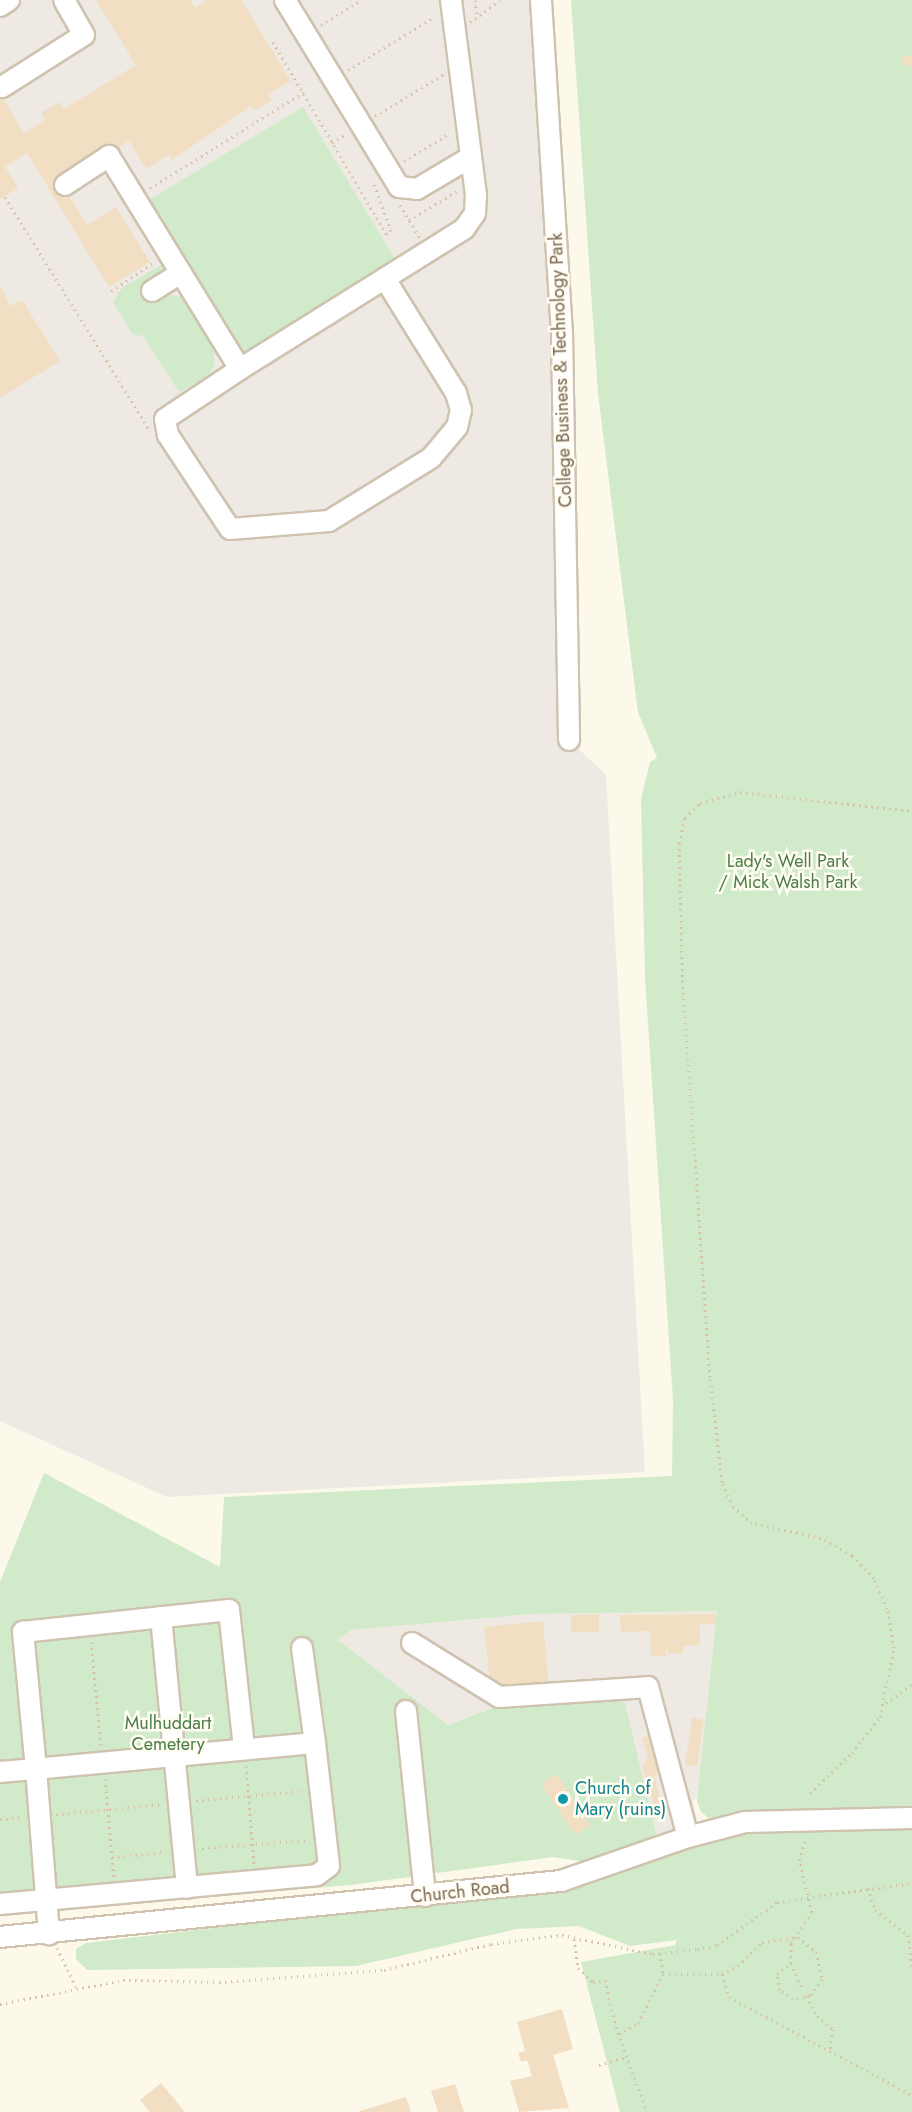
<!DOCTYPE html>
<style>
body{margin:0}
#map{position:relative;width:912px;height:2112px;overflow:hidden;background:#fcf9eb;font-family:Jost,sans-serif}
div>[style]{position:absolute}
.industrial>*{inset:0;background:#eeeae3}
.green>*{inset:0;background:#d1eac9}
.building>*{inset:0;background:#f1dec3}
.path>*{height:3px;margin-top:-1.5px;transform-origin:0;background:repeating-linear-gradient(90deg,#d7c2a6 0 1.5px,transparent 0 6px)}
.roads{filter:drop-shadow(2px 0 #cfc3b0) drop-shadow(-2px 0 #cfc3b0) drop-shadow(0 2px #cfc3b0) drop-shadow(0 -2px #cfc3b0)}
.minor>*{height:20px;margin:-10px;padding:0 10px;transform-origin:10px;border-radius:10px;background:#fff}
.dots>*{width:16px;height:16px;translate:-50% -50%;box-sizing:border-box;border:3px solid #fffcf2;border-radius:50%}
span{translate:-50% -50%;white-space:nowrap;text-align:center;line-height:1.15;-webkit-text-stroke:5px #fffcf2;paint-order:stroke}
.street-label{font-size:18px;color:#78644e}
.park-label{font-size:18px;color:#4c7d46}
.culture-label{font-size:18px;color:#0d838f}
.left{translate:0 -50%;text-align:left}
</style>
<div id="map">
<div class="industrial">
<div style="clip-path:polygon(0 0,541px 0,569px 740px,606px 775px,645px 1472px,167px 1497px,0 1421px)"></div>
<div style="clip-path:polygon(658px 1610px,718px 1611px,719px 1627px,698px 1796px,693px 1801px,697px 1820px,657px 1837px,637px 1756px,506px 1703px,448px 1725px,441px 1723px,338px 1640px,351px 1630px,532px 1614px)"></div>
</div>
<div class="green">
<div style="clip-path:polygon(571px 0,912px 0,912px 2112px,620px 2112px,581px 1962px,675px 1945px,677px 1940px,630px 1946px,579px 1926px,517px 1929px,356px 1966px,87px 1970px,76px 1959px,76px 1949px,86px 1943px,586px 1884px,717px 1839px,725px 1817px,711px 1820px,701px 1812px,697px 1801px,717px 1611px,532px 1614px,351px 1630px,338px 1640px,448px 1725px,506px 1703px,623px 1695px,657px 1837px,611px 1859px,586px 1862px,553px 1857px,351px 1885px,0 1914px,0 1582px,44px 1473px,220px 1567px,224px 1497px,672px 1476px,673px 1400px,645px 978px,641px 799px,650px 762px,657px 758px,638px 712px,598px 393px)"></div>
<div style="clip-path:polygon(303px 107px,397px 262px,248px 354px,238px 349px,147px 201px)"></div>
<div style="clip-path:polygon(164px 263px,164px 294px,184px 297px,214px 344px,214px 366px,208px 376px,179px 392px,143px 336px,132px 334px,113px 302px,122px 288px)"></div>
</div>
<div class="building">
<div style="clip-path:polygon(96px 0,190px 0,195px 8px,207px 0,241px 0,291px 81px,268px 94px,272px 100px,254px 111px,251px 106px,172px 160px,169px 155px,146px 169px,129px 141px,61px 183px,87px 225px,116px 207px,150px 262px,109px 287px,27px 153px,5px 167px,18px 188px,0 199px,0 94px,24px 133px,45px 120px,41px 113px,59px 102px,64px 109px,136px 65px)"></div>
<div style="clip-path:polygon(911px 56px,912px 65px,902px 66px,901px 57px)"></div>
<div style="clip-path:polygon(0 286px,11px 306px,22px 300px,60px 361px,0 398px)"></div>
<div style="clip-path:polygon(599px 1614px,599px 1632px,571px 1632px,571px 1615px)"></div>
<div style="clip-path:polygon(716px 1614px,716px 1624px,700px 1625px,700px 1645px,683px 1646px,683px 1653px,668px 1654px,665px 1646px,666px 1656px,651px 1656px,650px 1631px,621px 1632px,620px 1615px)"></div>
<div style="clip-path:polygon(543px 1621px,549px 1686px,497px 1688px,497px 1682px,490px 1682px,484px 1627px)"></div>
<div style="clip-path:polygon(692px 1718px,704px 1720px,697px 1766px,685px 1765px)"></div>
<div style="clip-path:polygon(648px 1736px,659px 1763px,656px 1776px,646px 1779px,642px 1766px,648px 1757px,642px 1738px)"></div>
<div style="clip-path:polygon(557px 1774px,590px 1825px,575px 1835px,541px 1784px)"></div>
<div style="clip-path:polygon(655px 1777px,662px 1807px,655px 1809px,647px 1779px)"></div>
<div style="clip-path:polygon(562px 2009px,573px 2049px,553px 2055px,569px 2108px,519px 2112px,510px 2081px,532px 2076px,527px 2060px,521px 2062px,518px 2053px,525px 2051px,517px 2022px)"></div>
<div style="clip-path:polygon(161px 2083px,185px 2112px,150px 2112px,140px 2100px)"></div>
<div style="clip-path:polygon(455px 2084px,464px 2112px,438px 2112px,431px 2091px)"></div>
<div style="clip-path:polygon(406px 2097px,411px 2112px,360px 2112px,360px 2111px)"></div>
</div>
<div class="path">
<div style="left:475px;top:0;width:18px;rotate:84deg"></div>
<div style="left:470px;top:22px;width:37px;rotate:-36deg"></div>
<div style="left:321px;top:25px;width:47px;rotate:-32deg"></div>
<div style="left:273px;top:42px;width:223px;rotate:59.5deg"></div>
<div style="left:386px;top:234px;width:6px;rotate:-31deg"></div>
<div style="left:391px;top:231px;width:50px;rotate:-109.9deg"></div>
<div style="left:348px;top:70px;width:101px;rotate:-31.6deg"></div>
<div style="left:375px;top:116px;width:81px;rotate:-31.3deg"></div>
<div style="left:332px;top:143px;width:17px;rotate:-33deg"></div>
<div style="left:404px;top:161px;width:52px;rotate:-31deg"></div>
<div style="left:150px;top:188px;width:181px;rotate:-31.9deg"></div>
<div style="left:5px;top:197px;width:272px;rotate:58.2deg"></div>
<div style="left:400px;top:205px;width:39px;rotate:59deg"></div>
<div style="left:409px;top:220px;width:58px;rotate:-31deg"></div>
<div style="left:111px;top:291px;width:50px;rotate:-33.7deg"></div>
<div style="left:91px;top:1642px;width:104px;rotate:84.5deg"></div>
<div style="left:886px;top:1703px;width:32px;rotate:-36deg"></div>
<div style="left:246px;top:1766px;width:98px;rotate:85.3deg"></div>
<div style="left:105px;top:1779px;width:98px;rotate:84.8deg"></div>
<div style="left:810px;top:1793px;width:58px;rotate:-43.6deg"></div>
<div style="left:852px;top:1753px;width:46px;rotate:-52.1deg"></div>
<div style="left:880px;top:1717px;width:70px;rotate:-78.5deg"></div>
<div style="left:894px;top:1648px;width:40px;rotate:-100deg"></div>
<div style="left:887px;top:1609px;width:34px;rotate:-113deg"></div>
<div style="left:874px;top:1578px;width:32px;rotate:-134deg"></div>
<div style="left:852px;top:1555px;width:35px;rotate:-151deg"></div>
<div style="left:821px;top:1538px;width:71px;rotate:-167.7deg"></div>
<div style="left:752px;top:1523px;width:25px;rotate:-140deg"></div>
<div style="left:733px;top:1507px;width:27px;rotate:-114deg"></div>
<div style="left:722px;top:1482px;width:106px;rotate:-96.5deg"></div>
<div style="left:710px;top:1377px;width:384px;rotate:-94deg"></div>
<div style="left:683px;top:994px;width:151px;rotate:-91.5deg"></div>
<div style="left:679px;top:843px;width:26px;rotate:-77deg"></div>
<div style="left:685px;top:818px;width:21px;rotate:-45deg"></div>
<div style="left:700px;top:803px;width:41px;rotate:-15.4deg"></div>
<div style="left:740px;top:792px;width:173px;rotate:6.3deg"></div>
<div style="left:196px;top:1800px;width:107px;rotate:-4.8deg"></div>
<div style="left:56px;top:1814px;width:107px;rotate:-5.3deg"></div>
<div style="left:0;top:1819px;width:23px;rotate:-5deg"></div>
<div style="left:202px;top:1848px;width:107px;rotate:-4.3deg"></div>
<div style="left:112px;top:1857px;width:53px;rotate:-5.4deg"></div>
<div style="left:868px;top:1888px;width:23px;rotate:72deg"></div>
<div style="left:875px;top:1910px;width:41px;rotate:37.1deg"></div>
<div style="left:908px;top:1935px;width:34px;rotate:83deg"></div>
<div style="left:574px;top:1939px;width:29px;rotate:82deg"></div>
<div style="left:578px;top:1968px;width:21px;rotate:43deg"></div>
<div style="left:593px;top:1982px;width:12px;rotate:-9deg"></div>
<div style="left:605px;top:1980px;width:48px;rotate:76.8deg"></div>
<div style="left:616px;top:2027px;width:90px;rotate:70deg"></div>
<div style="left:57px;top:1948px;width:43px;rotate:64deg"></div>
<div style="left:660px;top:1953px;width:21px;rotate:82deg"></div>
<div style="left:791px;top:1963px;width:20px;rotate:-90deg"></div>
<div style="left:791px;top:1943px;width:37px;rotate:-56deg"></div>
<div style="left:812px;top:1912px;width:54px;rotate:-104deg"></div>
<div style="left:799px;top:1860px;width:23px;rotate:-72deg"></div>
<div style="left:722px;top:1974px;width:24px;rotate:73deg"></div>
<div style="left:729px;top:1997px;width:208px;rotate:28.2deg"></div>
<div style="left:806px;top:1996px;width:23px;rotate:61deg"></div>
<div style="left:817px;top:2016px;width:21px;rotate:39deg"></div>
<div style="left:833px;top:2029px;width:22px;rotate:98deg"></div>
<div style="left:0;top:2004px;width:125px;rotate:-11deg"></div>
<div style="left:123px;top:1980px;width:96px;rotate:1.2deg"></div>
<div style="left:219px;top:1982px;width:165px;rotate:-4.2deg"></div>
<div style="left:384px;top:1970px;width:110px;rotate:-13.7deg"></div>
<div style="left:491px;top:1944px;width:72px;rotate:-7.2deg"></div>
<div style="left:562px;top:1935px;width:93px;rotate:11.8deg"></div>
<div style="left:653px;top:1954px;width:44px;rotate:-6.5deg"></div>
<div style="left:697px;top:1949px;width:20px;rotate:-11deg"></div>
<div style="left:717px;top:1945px;width:74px;rotate:-35.6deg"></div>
<div style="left:777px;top:1902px;width:136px;rotate:-8deg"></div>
<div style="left:619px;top:2034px;width:22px;rotate:-30deg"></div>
<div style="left:638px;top:2023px;width:55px;rotate:-63deg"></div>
<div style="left:663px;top:1974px;width:59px"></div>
<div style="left:722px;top:1974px;width:18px;rotate:-27deg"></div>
<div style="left:738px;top:1966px;width:34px;rotate:-45deg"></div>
<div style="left:762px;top:1942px;width:36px;rotate:-8deg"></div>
<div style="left:798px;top:1937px;width:23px;rotate:40deg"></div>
<div style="left:816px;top:1952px;width:28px;rotate:77deg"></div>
<div style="left:822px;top:1979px;width:21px;rotate:125deg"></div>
<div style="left:810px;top:1996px;width:17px;rotate:170deg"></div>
<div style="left:793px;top:1999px;width:16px;rotate:-145deg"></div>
<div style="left:780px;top:1990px;width:16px;rotate:-101deg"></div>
<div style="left:777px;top:1974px;width:18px;rotate:-38deg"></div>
<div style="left:791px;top:1963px;width:26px;rotate:67deg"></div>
<div style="left:599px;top:2065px;width:29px;rotate:-16deg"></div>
</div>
<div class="roads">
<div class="minor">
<div style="left:285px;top:0;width:219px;rotate:58.6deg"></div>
<div style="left:399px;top:187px;width:18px;rotate:6deg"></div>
<div style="left:417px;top:189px;width:63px;rotate:-30.7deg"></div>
<div style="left:541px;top:0;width:336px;rotate:86.4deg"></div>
<div style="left:562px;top:335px;width:405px;rotate:89deg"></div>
<div style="left:0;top:6px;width:11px;rotate:-34deg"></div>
<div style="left:2px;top:87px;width:97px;rotate:-32.4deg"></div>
<div style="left:84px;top:35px;width:40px;rotate:-119.7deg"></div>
<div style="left:65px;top:185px;width:53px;rotate:-33.4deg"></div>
<div style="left:109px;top:156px;width:250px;rotate:58.4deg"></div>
<div style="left:385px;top:279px;width:134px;rotate:58.1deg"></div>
<div style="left:456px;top:393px;width:18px;rotate:74deg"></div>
<div style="left:461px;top:410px;width:17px;rotate:103deg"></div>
<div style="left:457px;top:427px;width:40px;rotate:130deg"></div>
<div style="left:431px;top:458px;width:120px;rotate:148.3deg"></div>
<div style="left:329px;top:521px;width:99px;rotate:175.4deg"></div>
<div style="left:230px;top:529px;width:113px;rotate:-123.4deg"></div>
<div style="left:168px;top:435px;width:16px;rotate:-101deg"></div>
<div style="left:165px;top:419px;width:90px;rotate:-33.7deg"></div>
<div style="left:240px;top:369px;width:264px;rotate:-32deg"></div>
<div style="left:464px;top:229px;width:19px;rotate:-55deg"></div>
<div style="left:475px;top:213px;width:18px;rotate:-87deg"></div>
<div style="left:476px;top:195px;width:197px;rotate:-97.3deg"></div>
<div style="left:152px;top:291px;width:34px;rotate:-32deg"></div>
<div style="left:161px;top:1617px;width:272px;rotate:84.5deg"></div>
<div style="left:412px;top:1643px;width:102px;rotate:31.8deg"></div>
<div style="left:499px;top:1697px;width:149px;rotate:-3.8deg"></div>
<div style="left:648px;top:1687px;width:155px;rotate:75.1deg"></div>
<div style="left:302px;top:1648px;width:96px;rotate:82.2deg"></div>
<div style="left:406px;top:1711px;width:186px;rotate:84.1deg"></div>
<div style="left:0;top:1772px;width:36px;rotate:-5deg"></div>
<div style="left:36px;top:1769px;width:166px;rotate:85.5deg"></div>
<div style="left:0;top:1904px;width:318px;rotate:-5.2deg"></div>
<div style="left:317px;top:1875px;width:15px;rotate:-37deg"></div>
<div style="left:329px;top:1866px;width:124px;rotate:-96.5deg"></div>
<div style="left:315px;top:1743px;width:280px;rotate:174.7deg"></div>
<div style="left:36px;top:1769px;width:138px;rotate:-95.4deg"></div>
<div style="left:23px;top:1632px;width:207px;rotate:-6.1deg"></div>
<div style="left:229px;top:1610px;width:140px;rotate:83.8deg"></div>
<div style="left:0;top:1937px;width:564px;rotate:-5.7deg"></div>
<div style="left:561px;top:1881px;width:134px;rotate:-19.1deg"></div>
<div style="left:688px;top:1837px;width:59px;rotate:-14.7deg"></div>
<div style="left:745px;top:1822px;width:167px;rotate:-1.4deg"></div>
</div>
</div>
<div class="dots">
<div style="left:563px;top:1799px;background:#0f9aa8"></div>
</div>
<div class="street-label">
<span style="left:561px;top:370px;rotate:-92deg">College Business &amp; Technology Park</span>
<span style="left:460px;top:1892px;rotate:-6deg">Church Road</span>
</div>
<div class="park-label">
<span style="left:788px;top:872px">Lady's Well Park<br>/ Mick Walsh Park</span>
<span style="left:168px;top:1734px">Mulhuddart<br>Cemetery</span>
</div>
<div class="culture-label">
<span class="left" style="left:575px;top:1799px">Church of<br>Mary (ruins)</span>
</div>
</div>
